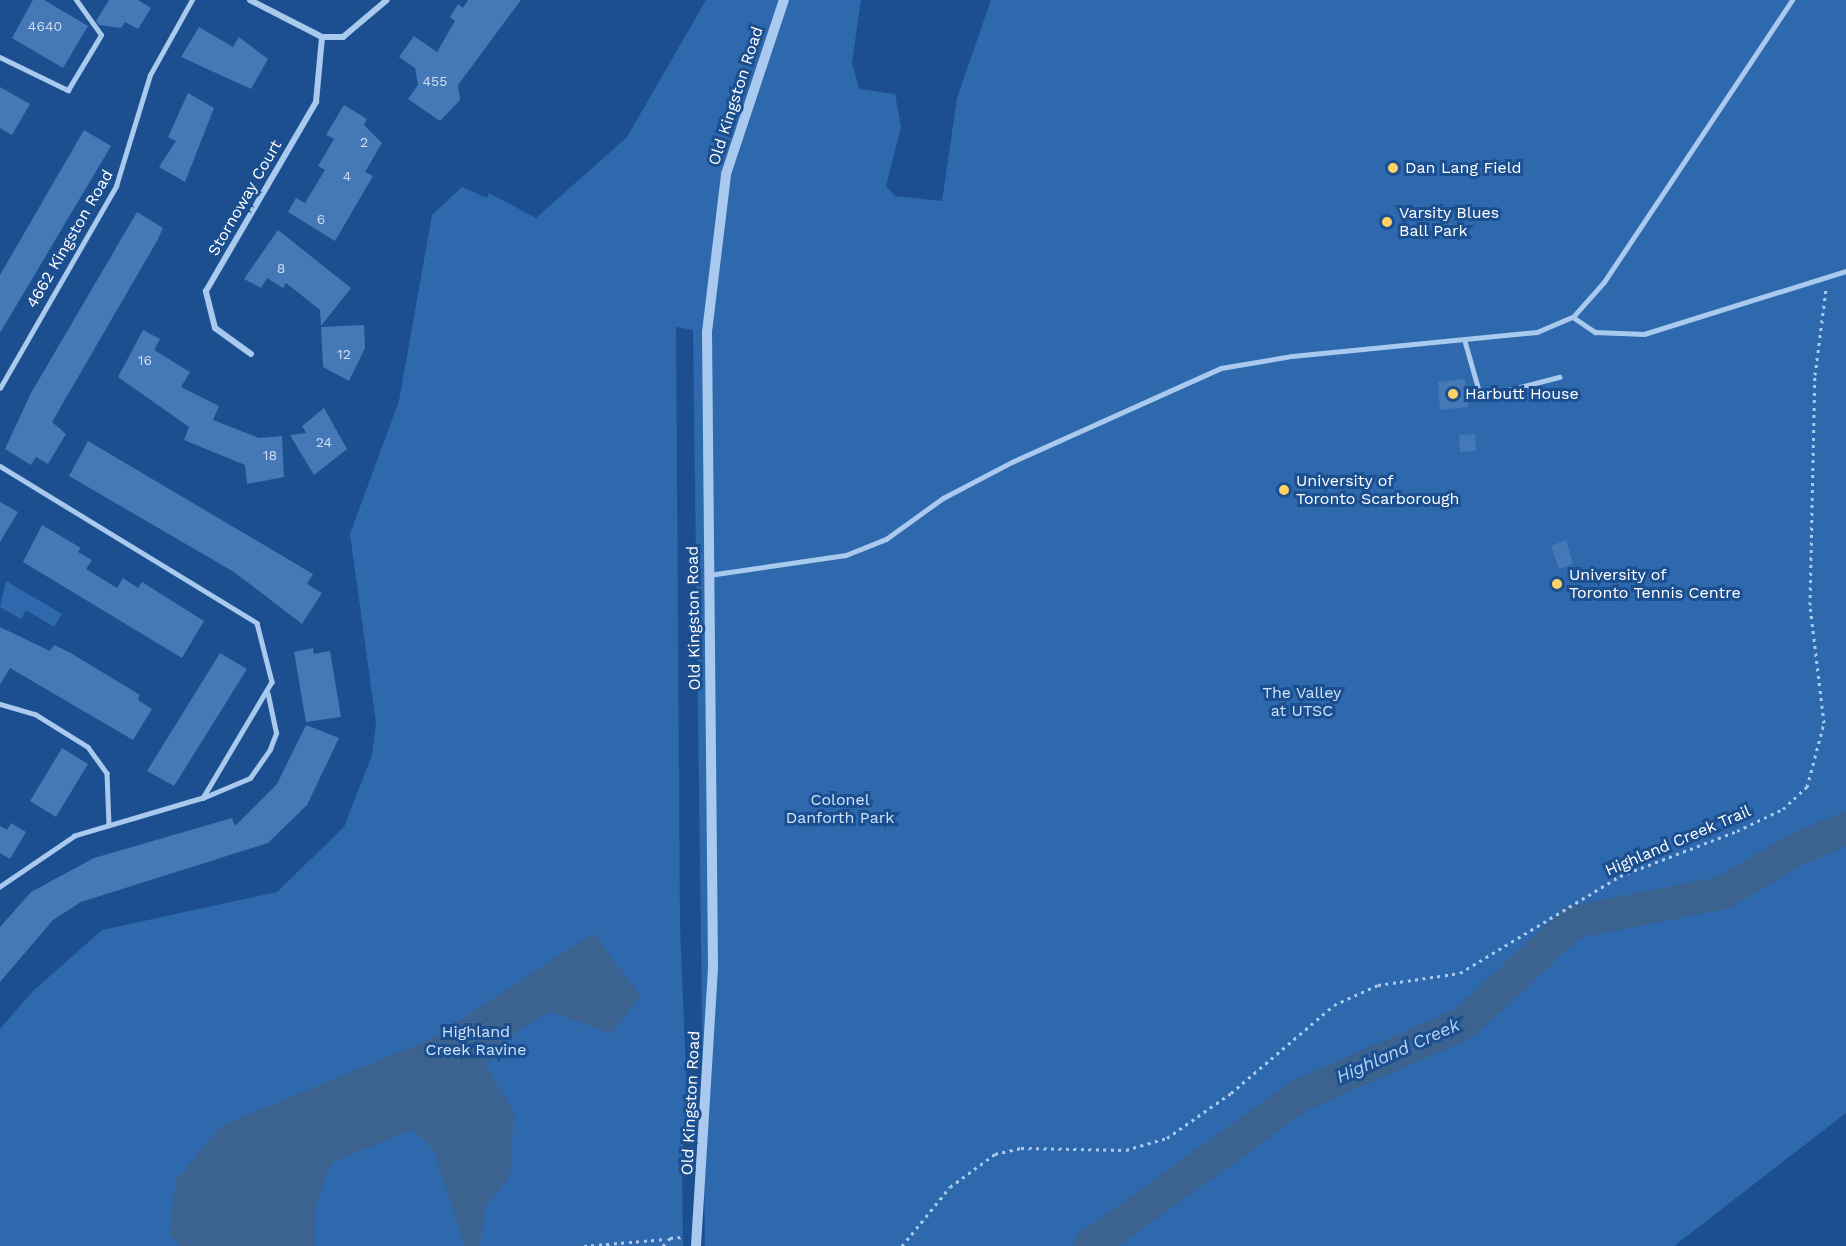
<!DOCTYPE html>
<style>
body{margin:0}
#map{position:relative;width:1846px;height:1246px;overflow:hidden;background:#1b4f8f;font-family:"Work Sans",sans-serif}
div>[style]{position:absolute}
.green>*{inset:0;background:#2e69ad}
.water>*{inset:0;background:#3c6290}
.river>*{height:33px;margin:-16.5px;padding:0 16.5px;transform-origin:16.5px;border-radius:16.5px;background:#3c6290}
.building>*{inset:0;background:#4478b7}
.path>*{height:3px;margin-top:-1.5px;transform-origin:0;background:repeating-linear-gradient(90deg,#a9c9ee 0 3px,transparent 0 7.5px)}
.service>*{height:4.5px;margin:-2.25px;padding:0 2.25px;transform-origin:2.25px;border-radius:2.25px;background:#a9c9ee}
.minor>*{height:6px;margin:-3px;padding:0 3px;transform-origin:3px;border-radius:3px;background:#a9c9ee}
.tertiary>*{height:10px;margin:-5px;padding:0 5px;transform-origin:5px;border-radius:5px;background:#a9c9ee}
.dots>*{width:16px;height:16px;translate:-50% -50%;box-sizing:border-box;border:3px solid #1b4f8f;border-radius:50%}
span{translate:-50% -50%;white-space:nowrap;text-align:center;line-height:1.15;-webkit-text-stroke:6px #1b4f8f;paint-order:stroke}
.number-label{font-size:14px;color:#d0dded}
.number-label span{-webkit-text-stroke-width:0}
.street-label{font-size:16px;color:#fff}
.poi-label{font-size:16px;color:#fff}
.left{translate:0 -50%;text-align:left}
.park-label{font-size:16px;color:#cfe3fa}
.water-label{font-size:18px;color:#b5d3f5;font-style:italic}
</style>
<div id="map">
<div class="green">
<div style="clip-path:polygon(706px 0,861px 0,852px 63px,859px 89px,895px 94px,901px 127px,886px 186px,895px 196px,942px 201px,957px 98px,991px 0,1846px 0,1846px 1113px,1674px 1246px,705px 1246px,693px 330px,676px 327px,680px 926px,688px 1122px,682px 1151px,683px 1246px,0 1246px,0 1029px,33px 991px,102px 930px,277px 892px,344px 827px,372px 755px,376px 723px,350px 534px,399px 401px,432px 215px,462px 187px,487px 198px,489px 193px,536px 218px,627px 137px)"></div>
<div style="clip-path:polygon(6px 581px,62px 614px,54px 627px,26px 610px,21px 619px,0 607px)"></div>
</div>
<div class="water">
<div style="clip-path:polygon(593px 933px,640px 995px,612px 1034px,551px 1012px,518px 1030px,486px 1066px,514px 1112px,510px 1177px,486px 1206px,480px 1246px,465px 1246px,434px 1151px,412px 1129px,332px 1163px,315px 1206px,314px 1246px,180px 1246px,169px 1233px,176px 1180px,221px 1126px,433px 1038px)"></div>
</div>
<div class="river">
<div style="left:1089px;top:1246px;width:259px;rotate:-35.7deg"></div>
<div style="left:1299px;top:1095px;width:179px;rotate:-23.7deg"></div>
<div style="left:1463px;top:1023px;width:149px;rotate:-42.8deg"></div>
<div style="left:1572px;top:922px;width:154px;rotate:-11.2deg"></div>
<div style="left:1723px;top:892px;width:85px;rotate:-30.5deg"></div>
<div style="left:1796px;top:849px;width:54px;rotate:-22.8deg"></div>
</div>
<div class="building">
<div style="clip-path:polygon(33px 0,44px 0,88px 26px,63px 68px,12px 38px)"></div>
<div style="clip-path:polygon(109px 0,138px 0,151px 8px,138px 29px,125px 22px,121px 28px,99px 25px,96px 21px)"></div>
<div style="clip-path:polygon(468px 0,521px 0,458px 85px,460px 100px,440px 121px,408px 99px,418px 85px,415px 68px,399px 57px,414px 36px,437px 52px,455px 21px,450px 17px,458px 4px,463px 8px)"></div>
<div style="clip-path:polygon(199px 27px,233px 47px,239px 37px,268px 59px,251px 89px,181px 57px)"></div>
<div style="clip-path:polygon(0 87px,30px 104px,12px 135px,0 128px)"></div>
<div style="clip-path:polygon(188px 93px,214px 108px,185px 182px,159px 167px,176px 141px,168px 137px)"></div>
<div style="clip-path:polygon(344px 105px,367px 119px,364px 125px,382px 143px,365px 172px,373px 176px,335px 241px,288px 212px,296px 198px,305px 203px,325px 170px,318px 166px,334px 139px,326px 135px)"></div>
<div style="clip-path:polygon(84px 130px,111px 146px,0 333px,0 275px)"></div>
<div style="clip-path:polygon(137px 212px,163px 228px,157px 241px,52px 422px,66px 434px,48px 464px,36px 457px,31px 465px,5px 449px,31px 393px)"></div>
<div style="clip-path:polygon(278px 230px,351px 288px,321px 326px,320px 310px,286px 283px,283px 288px,267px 278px,261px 288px,244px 279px)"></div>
<div style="clip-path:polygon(364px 325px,365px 348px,349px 381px,323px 367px,321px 327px)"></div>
<div style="clip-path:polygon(143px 330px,160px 339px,154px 350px,190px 372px,181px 387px,219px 406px,213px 420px,259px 438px,282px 436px,284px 477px,247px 484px,245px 465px,184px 440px,189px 427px,118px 377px)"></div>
<div style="clip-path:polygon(1465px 379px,1468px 407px,1440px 410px,1438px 382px)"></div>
<div style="clip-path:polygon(324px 408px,347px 449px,314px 475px,290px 435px,306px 433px,302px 426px)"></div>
<div style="clip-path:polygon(1475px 434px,1476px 451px,1460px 452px,1459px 435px)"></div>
<div style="clip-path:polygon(88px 441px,313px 574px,307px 584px,322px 593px,302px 624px,234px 572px,69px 476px)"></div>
<div style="clip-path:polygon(0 502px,18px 512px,0 542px)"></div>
<div style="clip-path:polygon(42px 525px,81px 548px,78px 552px,92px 560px,86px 569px,117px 588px,123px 578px,138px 588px,142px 582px,204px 621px,182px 658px,23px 562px)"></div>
<div style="clip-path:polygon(1566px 540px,1573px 564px,1559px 569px,1551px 546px)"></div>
<div style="clip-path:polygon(0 627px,50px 651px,54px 645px,69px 652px,140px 695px,138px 700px,152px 709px,133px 740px,10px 668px,0 685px)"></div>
<div style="clip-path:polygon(313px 648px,314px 654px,330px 651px,341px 717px,306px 722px,294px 652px)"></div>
<div style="clip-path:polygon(220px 653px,247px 669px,174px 786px,147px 771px)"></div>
<div style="clip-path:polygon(306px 725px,339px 738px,307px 805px,268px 843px,81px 902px,53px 920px,0 982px,0 927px,31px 892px,94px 858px,232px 818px,235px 826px,277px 784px)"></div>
<div style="clip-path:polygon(62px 748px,88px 764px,56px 817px,30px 801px)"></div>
<div style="clip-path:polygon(11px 823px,26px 832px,10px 859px,0 853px,0 826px,7px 830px)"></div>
</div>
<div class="path">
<div style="left:584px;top:1246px;width:82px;rotate:-4.9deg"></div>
<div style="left:663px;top:1246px;width:11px;rotate:-49deg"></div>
<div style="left:670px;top:1238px;width:13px;rotate:-4deg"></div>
<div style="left:902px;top:1246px;width:76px;rotate:-50.9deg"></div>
<div style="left:950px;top:1187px;width:56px;rotate:-36.3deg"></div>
<div style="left:995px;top:1154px;width:27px;rotate:-13deg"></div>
<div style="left:1021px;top:1148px;width:105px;rotate:1.1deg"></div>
<div style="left:1126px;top:1150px;width:43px;rotate:-16.3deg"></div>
<div style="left:1167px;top:1138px;width:78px;rotate:-35.1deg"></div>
<div style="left:1231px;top:1093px;width:135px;rotate:-40.5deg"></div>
<div style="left:1334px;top:1005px;width:48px;rotate:-24.4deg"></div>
<div style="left:1378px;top:985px;width:83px;rotate:-8.3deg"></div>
<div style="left:1460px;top:973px;width:187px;rotate:-31.2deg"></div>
<div style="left:1620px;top:876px;width:125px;rotate:-21deg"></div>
<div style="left:1737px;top:831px;width:51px;rotate:-25.6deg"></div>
<div style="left:1783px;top:809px;width:33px;rotate:-43deg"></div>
<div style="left:1807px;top:787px;width:66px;rotate:-75.1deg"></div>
<div style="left:1824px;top:723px;width:119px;rotate:-96.8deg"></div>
<div style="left:1810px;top:605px;width:230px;rotate:-88.8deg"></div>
<div style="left:1815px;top:375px;width:87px;rotate:-82.7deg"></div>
</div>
<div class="service">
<div style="left:0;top:57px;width:76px;rotate:25.9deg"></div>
<div style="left:68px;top:90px;width:64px;rotate:-59deg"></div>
<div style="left:101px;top:35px;width:43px;rotate:-125.5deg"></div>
<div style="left:1573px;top:317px;width:27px;rotate:34deg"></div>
<div style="left:1595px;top:332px;width:49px;rotate:2.3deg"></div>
<div style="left:1644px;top:334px;width:212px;rotate:-17.3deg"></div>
<div style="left:1465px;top:341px;width:58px;rotate:74.1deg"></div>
<div style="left:1481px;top:397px;width:81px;rotate:-14.4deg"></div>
<div style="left:0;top:388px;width:233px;rotate:-60.1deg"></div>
<div style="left:116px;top:186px;width:116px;rotate:-73deg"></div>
<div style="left:150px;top:75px;width:86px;rotate:-60.8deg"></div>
<div style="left:0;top:466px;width:301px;rotate:31.4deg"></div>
<div style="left:257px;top:623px;width:61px;rotate:75.7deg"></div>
<div style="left:272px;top:682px;width:135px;rotate:120.7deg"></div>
<div style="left:203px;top:798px;width:134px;rotate:163.5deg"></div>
<div style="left:75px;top:836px;width:91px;rotate:145.8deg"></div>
<div style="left:709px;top:575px;width:138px;rotate:-8.3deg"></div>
<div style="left:846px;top:555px;width:43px;rotate:-21.8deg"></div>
<div style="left:886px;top:539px;width:70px;rotate:-35.7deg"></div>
<div style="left:943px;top:498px;width:78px;rotate:-27.6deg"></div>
<div style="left:1012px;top:462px;width:229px;rotate:-24.2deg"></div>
<div style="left:1221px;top:368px;width:72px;rotate:-9.6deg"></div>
<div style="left:1292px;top:356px;width:246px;rotate:-5.6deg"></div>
<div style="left:1537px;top:332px;width:39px;rotate:-23deg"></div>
<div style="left:1573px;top:317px;width:47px;rotate:-48.5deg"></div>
<div style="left:1604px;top:282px;width:339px;rotate:-56.3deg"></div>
<div style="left:0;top:704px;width:36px;rotate:16deg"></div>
<div style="left:35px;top:714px;width:62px;rotate:31.9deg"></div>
<div style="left:88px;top:747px;width:32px;rotate:54deg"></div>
<div style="left:107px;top:773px;width:52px;rotate:87.8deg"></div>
<div style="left:205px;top:797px;width:49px;rotate:-22.9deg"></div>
<div style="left:250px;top:778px;width:35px;rotate:-55deg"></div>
<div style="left:270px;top:749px;width:17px;rotate:-69deg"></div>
<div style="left:276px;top:733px;width:40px;rotate:-102deg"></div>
</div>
<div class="minor">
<div style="left:250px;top:0;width:81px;rotate:27.2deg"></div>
<div style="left:322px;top:37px;width:21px"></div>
<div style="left:343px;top:37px;width:57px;rotate:-40.1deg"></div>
<div style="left:251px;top:354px;width:44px;rotate:-144.2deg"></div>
<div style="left:215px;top:328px;width:38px;rotate:-104deg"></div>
<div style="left:206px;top:291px;width:219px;rotate:-59.8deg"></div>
<div style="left:316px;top:102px;width:65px;rotate:-84.7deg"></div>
</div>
<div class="tertiary">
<div style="left:696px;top:1246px;width:280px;rotate:-86.5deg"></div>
<div style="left:713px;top:967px;width:635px;rotate:-90.54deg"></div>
<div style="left:707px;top:332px;width:159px;rotate:-83.1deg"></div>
<div style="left:726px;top:174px;width:183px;rotate:-71.6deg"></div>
</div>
<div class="dots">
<div style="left:1393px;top:168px;background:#ffd166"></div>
<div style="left:1387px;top:222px;background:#ffd166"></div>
<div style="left:1453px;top:394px;background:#ffd166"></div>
<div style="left:1284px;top:490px;background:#ffd166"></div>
<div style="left:1557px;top:584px;background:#ffd166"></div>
</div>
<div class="number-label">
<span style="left:45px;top:26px">4640</span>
<span style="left:435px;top:81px">455</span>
<span style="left:364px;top:142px">2</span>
<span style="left:347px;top:176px">4</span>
<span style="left:321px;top:219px">6</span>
<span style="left:281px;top:268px">8</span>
<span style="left:344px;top:354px">12</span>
<span style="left:145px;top:360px">16</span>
<span style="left:324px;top:442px">24</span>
<span style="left:270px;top:455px">18</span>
</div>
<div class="street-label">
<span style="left:736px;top:96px;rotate:-72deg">Old Kingston Road</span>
<span style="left:245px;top:198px;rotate:-60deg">Stornoway Court</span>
<span style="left:70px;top:239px;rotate:-60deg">4662 Kingston Road</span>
<span style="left:694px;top:618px;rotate:-91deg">Old Kingston Road</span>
<span style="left:1678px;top:841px;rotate:-23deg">Highland Creek Trail</span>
<span style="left:691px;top:1103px;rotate:-87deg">Old Kingston Road</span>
</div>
<div class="poi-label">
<span class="left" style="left:1405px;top:168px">Dan Lang Field</span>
<span class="left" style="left:1399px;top:222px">Varsity Blues<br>Ball Park</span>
<span class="left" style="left:1465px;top:394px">Harbutt House</span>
<span class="left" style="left:1296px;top:490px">University of<br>Toronto Scarborough</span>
<span class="left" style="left:1569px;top:584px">University of<br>Toronto Tennis Centre</span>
</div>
<div class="park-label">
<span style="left:1302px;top:702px">The Valley<br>at UTSC</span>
<span style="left:840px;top:809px">Colonel<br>Danforth Park</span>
<span style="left:476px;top:1041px">Highland<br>Creek Ravine</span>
</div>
<div class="water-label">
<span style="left:1398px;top:1051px;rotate:-24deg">Highland Creek</span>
</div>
</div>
